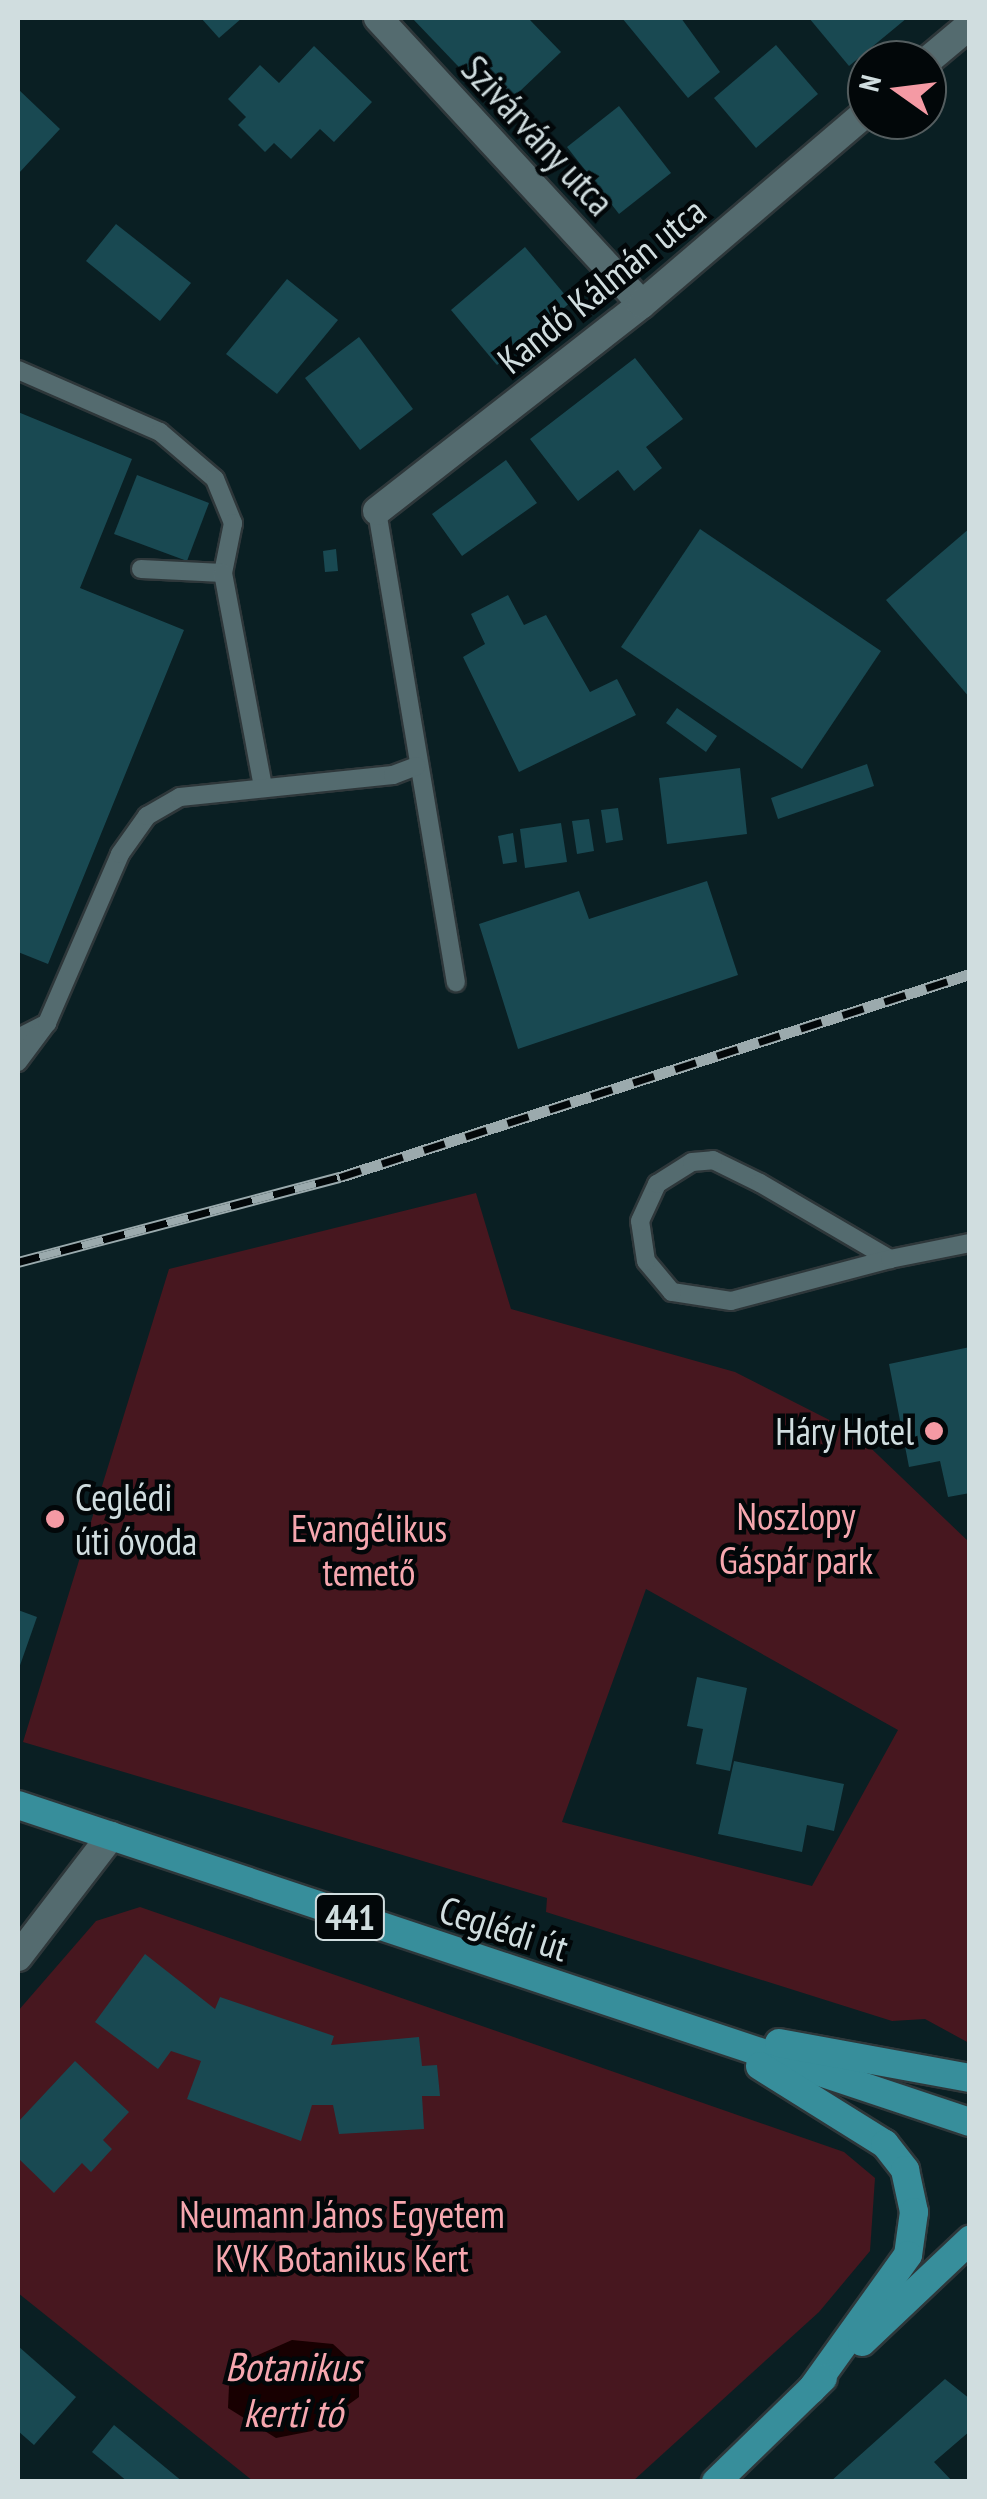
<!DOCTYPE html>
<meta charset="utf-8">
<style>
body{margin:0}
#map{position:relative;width:987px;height:2499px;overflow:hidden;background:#0a1f23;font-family:"PT Sans Narrow",sans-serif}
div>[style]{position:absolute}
.green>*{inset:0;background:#47171f}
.water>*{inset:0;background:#180001}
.building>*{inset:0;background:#194952}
.roads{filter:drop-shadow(2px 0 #2e373a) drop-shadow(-2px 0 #2e373a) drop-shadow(0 2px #2e373a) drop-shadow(0 -2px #2e373a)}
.service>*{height:18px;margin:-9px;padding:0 9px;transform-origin:9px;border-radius:9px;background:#546b6f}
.minor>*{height:28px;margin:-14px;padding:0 14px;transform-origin:14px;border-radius:14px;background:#546b6f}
.primary>*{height:28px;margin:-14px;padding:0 14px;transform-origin:14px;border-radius:14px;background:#378e9b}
.rail>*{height:11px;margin-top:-5.5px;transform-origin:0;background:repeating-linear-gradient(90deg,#020709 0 22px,#9baaad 0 44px);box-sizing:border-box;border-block:2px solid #9baaad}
.dots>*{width:28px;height:28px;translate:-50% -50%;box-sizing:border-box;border:5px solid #020709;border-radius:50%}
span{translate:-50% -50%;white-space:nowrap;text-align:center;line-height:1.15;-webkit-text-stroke:9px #020709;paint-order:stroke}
.shield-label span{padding:2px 8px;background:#020709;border:2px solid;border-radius:8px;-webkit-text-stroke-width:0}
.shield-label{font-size:35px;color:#d0dddf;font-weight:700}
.street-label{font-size:38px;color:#d0dddf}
.poi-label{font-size:38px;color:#d0dddf}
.right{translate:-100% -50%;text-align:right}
.left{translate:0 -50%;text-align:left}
.park-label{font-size:38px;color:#f6a7af}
.water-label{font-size:40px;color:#f6a7af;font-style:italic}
.frame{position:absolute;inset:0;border:20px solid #d0dddf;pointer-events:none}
.north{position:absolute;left:847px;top:40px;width:100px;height:100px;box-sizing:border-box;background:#020709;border:2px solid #545d5f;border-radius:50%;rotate:284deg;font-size:28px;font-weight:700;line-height:40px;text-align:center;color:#d0dddf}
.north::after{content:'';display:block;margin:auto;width:35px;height:45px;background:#f49aa4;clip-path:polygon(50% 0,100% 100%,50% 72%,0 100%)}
</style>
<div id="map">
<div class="green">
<div style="clip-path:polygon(evenodd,476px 1193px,511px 1309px,735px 1372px,855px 1433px,969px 1542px,969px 2043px,925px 2019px,892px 2021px,546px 1912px,547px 1898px,23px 1742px,169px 1269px,476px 1193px,646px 1589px,898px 1730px,812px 1886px,562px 1822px,646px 1589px)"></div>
<div style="clip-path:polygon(140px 1907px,844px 2152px,875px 2178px,870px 2251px,819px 2312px,633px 2481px,253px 2481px,18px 2293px,18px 2011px,96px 1921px)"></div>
</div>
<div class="water">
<div style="clip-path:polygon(292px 2340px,333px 2344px,359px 2368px,359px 2397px,312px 2431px,276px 2438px,228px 2408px,229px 2386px,251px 2358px)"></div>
</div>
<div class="building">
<div style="clip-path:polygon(201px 18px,242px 18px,219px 38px)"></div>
<div style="clip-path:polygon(412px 18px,528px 18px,561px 52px,500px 110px)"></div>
<div style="clip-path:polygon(622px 18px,681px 18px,720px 72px,688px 98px)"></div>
<div style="clip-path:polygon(809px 18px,907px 18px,849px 66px)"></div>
<div style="clip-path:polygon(776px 45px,818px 94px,756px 148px,714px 98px)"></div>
<div style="clip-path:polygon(314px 46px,372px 102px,334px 142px,320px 129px,291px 159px,274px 143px,265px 152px,238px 125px,246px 117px,228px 99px,260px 65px,279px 83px)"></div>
<div style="clip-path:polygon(18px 89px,60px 129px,18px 174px)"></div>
<div style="clip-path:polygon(619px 106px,671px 173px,619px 214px,567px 147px)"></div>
<div style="clip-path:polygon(116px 224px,191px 283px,160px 321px,86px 261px)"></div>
<div style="clip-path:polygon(525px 247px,571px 302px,497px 365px,451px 310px)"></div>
<div style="clip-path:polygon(287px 279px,338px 320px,277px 394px,226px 354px)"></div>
<div style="clip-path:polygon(359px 337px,413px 409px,360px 450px,305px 378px)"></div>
<div style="clip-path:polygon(635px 358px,683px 419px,646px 447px,662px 468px,634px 491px,618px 470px,578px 501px,530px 439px)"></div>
<div style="clip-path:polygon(18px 412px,132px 459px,80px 588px,184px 630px,48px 964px,18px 952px)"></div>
<div style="clip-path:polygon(506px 460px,537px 503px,462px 556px,432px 514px)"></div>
<div style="clip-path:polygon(137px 475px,209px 503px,187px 561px,114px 534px)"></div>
<div style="clip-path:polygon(970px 528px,970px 698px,886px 600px)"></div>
<div style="clip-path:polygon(700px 529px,881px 651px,802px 769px,621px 647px)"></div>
<div style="clip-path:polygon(336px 549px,338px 571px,325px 572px,323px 551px)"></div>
<div style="clip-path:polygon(508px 595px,524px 625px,546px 615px,590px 692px,617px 679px,636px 715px,519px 772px,463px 657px,485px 644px,471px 614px)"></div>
<div style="clip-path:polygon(677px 708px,717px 736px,706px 752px,666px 723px)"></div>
<div style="clip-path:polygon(867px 764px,874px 786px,778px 819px,771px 798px)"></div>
<div style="clip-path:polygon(740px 768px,747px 834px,667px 844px,659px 778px)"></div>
<div style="clip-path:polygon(618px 808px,623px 840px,606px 843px,601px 810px)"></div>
<div style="clip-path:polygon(589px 819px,594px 851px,577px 854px,572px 821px)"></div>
<div style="clip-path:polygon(561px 823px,567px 862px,525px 868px,520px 829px)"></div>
<div style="clip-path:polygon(513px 833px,517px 862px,503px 864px,498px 836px)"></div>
<div style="clip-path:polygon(707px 881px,738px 975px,518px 1049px,479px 924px,579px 891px,589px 919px)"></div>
<div style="clip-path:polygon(970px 1347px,970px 1493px,948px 1497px,940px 1461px,909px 1467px,889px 1364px)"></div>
<div style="clip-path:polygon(18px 1610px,37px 1617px,18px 1671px)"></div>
<div style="clip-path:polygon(697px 1677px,747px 1688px,730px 1771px,696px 1764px,703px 1729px,687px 1726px)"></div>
<div style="clip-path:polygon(734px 1761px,844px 1784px,834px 1831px,807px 1825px,802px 1852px,718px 1834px)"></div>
<div style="clip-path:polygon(145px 1954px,215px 2009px,220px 1997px,334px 2036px,331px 2045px,419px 2037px,422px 2066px,437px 2065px,440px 2096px,422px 2096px,424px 2129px,339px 2134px,333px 2105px,312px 2105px,301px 2141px,187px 2099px,201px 2061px,171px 2051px,158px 2069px,95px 2022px)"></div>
<div style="clip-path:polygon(75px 2061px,129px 2112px,103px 2140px,112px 2149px,91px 2172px,82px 2163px,54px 2193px,18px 2158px,18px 2122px)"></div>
<div style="clip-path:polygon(18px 2346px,76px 2397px,34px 2445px,18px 2431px)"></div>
<div style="clip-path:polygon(945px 2379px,970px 2399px,970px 2431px,934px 2462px,953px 2482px,830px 2482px)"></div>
<div style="clip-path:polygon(114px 2425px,183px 2482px,128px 2482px,92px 2452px)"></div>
</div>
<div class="roads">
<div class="service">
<div style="left:18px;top:370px;width:155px;rotate:23.6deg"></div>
<div style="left:160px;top:432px;width:72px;rotate:40.5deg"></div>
<div style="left:215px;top:479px;width:48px;rotate:67.8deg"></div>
<div style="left:233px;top:523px;width:51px;rotate:101.3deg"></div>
<div style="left:377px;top:511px;width:478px;rotate:80.5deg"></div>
<div style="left:141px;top:569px;width:82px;rotate:2.8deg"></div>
<div style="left:223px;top:573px;width:217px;rotate:79.4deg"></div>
<div style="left:18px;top:1038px;width:33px;rotate:-27deg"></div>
<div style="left:18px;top:1062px;width:49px;rotate:-53.4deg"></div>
<div style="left:47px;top:1023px;width:184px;rotate:-66.6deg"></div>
<div style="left:120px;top:854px;width:47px;rotate:-54.6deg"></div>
<div style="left:147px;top:816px;width:38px;rotate:-30deg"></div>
<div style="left:180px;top:797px;width:214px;rotate:-5.9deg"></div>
<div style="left:393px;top:775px;width:25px;rotate:-21deg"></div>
<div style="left:713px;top:1160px;width:52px;rotate:26.1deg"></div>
<div style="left:760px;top:1183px;width:151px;rotate:30.3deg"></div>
<div style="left:890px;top:1259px;width:164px;rotate:165.2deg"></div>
<div style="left:731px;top:1301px;width:60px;rotate:-171.3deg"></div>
<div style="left:672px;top:1292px;width:40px;rotate:-130deg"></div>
<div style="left:646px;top:1261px;width:40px;rotate:-98.5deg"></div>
<div style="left:640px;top:1221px;width:41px;rotate:-65.3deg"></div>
<div style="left:657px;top:1184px;width:41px;rotate:-32.2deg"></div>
<div style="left:692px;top:1162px;width:21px;rotate:-5deg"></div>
<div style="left:890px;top:1259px;width:82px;rotate:-11.3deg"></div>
</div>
<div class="minor">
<div style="left:378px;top:18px;width:389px;rotate:47.3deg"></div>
<div style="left:927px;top:61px;width:56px;rotate:-39.9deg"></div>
<div style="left:377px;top:511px;width:336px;rotate:-38deg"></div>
<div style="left:642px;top:304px;width:296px;rotate:-40.5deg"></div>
<div style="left:18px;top:1957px;width:153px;rotate:-52.5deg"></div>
</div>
<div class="primary">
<div style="left:18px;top:1805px;width:1003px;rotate:18.42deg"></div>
<div style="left:779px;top:2043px;width:194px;rotate:10.4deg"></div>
<div style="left:760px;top:2066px;width:147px;rotate:32deg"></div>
<div style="left:885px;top:2144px;width:33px;rotate:52deg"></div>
<div style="left:905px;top:2170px;width:43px;rotate:77.9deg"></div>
<div style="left:914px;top:2212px;width:43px;rotate:97.9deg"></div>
<div style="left:908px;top:2255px;width:166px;rotate:125.7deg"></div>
<div style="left:862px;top:2342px;width:149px;rotate:-43.4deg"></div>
<div style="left:716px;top:2482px;width:149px;rotate:-44.2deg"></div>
</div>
</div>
<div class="rail">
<div style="left:18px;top:1262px;width:333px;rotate:-14.8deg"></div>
<div style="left:340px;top:1177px;width:662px;rotate:-17.86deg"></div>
</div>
<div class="dots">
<div style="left:934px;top:1431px;background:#f49aa4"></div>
<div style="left:55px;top:1519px;background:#f49aa4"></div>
</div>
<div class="shield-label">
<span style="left:350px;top:1917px">441</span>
</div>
<div class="street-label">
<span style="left:538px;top:135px;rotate:47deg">Szivárvány utca</span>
<span style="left:601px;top:285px;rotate:-39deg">Kandó Kálmán utca</span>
<span style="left:504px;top:1928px;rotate:18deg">Ceglédi út</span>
</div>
<div class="poi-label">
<span class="right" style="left:914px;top:1431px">Háry Hotel</span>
<span class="left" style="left:75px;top:1519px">Ceglédi<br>úti óvoda</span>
</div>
<div class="park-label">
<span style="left:796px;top:1538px">Noszlopy<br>Gáspár park</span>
<span style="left:369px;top:1550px">Evangélikus<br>temető</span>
<span style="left:342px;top:2236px">Neumann János Egyetem<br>KVK Botanikus Kert</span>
</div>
<div class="water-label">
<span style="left:293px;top:2389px">Botanikus<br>kerti tó</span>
</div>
<div class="frame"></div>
<div class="north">N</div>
</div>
